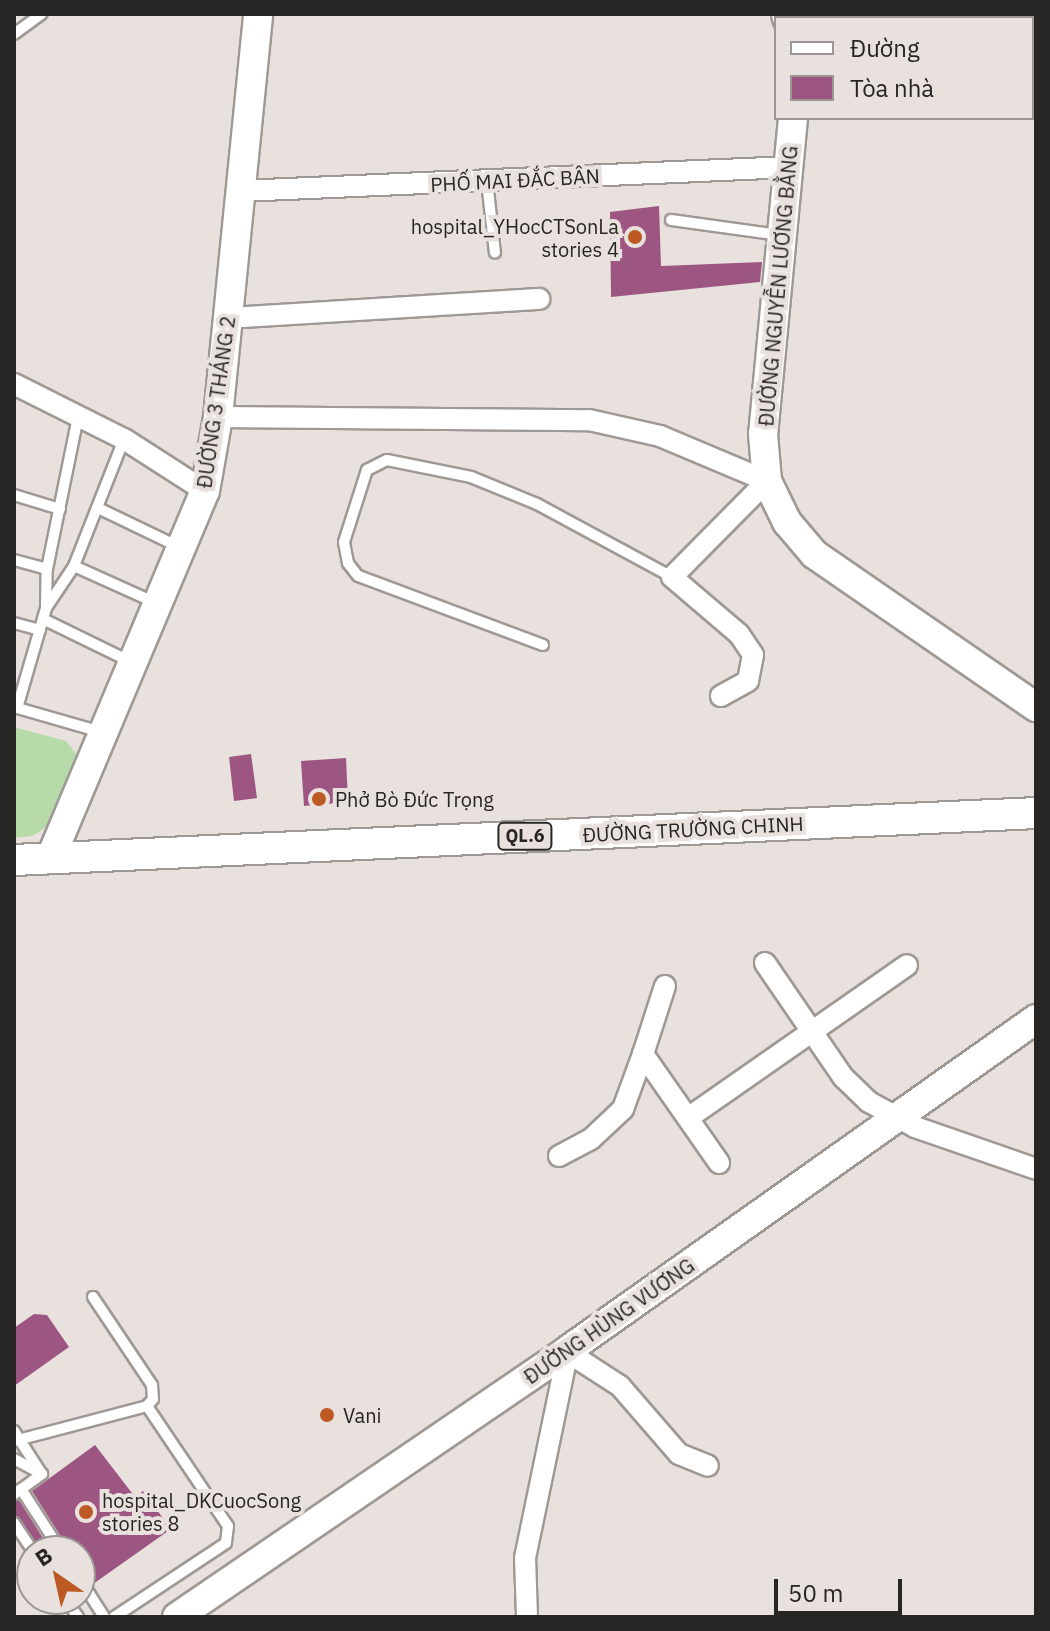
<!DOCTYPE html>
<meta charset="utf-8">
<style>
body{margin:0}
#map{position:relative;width:1050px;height:1631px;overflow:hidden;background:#e8e1de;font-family:"IBM Plex Sans",sans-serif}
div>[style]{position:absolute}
.green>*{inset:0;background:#b6dba9}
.building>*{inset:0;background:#9d5681}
.roads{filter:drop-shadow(2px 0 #9f9995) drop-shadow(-2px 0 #9f9995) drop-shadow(0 2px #9f9995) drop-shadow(0 -2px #9f9995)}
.lane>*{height:10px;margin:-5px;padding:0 5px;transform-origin:5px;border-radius:5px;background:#fff}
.street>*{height:20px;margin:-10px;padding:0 10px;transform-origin:10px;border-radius:10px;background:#fff}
.secondary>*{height:28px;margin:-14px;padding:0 14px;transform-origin:14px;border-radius:14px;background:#fff}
.primary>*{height:30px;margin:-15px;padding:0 15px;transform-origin:15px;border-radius:15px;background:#fff}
.dots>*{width:22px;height:22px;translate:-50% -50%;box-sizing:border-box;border:4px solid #e8e1de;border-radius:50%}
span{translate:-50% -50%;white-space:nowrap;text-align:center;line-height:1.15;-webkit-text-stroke:8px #e8e1de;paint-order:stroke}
.shield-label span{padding:2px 6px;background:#e8e1de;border:2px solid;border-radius:6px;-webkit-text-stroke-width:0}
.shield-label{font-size:18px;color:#282624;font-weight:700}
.street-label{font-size:20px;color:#282624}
.poi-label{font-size:20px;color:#282624}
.right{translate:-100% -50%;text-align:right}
.left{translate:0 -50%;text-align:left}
.frame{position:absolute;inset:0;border:16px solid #282624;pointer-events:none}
.legend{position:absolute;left:774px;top:16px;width:260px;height:104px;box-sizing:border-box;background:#e8e1de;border:2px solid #9b9694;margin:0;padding:10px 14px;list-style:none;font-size:24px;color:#282624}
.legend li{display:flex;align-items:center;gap:16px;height:40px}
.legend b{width:40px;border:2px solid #9b9694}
.north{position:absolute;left:16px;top:1535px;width:80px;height:80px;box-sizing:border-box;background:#e8e1de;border:2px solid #9b9694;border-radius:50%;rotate:326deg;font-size:22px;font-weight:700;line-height:32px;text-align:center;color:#282624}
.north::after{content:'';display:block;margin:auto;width:28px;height:36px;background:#bd5923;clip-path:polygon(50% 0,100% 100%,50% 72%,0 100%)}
.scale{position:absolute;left:774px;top:1579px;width:128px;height:36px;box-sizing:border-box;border:4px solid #282624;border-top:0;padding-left:10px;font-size:24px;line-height:28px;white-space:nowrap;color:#282624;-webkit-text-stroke:6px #e8e1de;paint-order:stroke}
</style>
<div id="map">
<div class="green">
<div style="clip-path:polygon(14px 727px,66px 741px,79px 758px,50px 825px,32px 836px,14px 838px)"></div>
</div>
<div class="building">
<div style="clip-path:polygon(659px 206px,661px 266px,762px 262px,760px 282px,611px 297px,610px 212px)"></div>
<div style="clip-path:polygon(251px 754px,257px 798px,234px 801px,229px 757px)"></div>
<div style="clip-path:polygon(346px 758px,348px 802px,304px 806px,301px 761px)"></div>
<div style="clip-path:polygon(34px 1314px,47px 1315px,69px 1347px,14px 1386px,14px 1328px)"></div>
<div style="clip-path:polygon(95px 1445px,135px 1497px,143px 1491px,171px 1529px,93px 1584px,80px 1567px,80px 1551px,70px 1551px,32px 1491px)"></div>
<div style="clip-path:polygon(19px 1500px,51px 1551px,41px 1551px,14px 1515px,14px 1502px)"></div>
</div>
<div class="roads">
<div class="lane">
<div style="left:14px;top:34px;width:34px;rotate:-36deg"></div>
<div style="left:487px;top:181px;width:72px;rotate:83.7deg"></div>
<div style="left:671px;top:220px;width:109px;rotate:7.9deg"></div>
<div style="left:14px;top:495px;width:48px;rotate:16.9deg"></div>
<div style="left:98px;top:508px;width:90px;rotate:25.7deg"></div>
<div style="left:14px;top:560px;width:34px;rotate:15deg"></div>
<div style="left:74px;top:566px;width:90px;rotate:24.3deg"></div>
<div style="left:46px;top:608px;width:39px;rotate:-89deg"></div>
<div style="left:47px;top:569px;width:156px;rotate:-78.5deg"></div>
<div style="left:43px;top:619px;width:98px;rotate:26deg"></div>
<div style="left:14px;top:623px;width:27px;rotate:15deg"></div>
<div style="left:543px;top:645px;width:197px;rotate:-159.5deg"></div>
<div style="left:358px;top:576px;width:16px;rotate:-128deg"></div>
<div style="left:348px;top:563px;width:21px;rotate:-101deg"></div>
<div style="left:344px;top:542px;width:76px;rotate:-72.3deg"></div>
<div style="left:367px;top:470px;width:22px;rotate:-27deg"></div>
<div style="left:387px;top:460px;width:86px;rotate:11.4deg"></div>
<div style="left:471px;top:477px;width:71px;rotate:22.2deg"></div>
<div style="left:537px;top:504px;width:153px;rotate:28.4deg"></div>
<div style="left:14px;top:707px;width:91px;rotate:16deg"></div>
<div style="left:17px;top:708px;width:104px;rotate:-73.8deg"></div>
<div style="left:46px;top:608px;width:50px;rotate:-56.3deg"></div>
<div style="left:74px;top:566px;width:136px;rotate:-68.5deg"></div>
<div style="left:93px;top:1297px;width:106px;rotate:56.2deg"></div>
<div style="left:152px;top:1385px;width:14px;rotate:86deg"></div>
<div style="left:153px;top:1399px;width:9px;rotate:131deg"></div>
<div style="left:14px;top:1431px;width:50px;rotate:57.3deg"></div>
<div style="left:14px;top:1441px;width:138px;rotate:-14.7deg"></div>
<div style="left:147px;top:1406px;width:145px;rotate:56deg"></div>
<div style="left:228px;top:1526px;width:17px;rotate:97deg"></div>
<div style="left:226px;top:1543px;width:134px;rotate:146.5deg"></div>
<div style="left:14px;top:1459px;width:32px;rotate:28deg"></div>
<div style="left:42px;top:1474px;width:34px;rotate:144deg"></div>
<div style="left:21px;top:1489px;width:74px;rotate:57.2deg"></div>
<div style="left:14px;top:1523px;width:34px;rotate:56deg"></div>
<div style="left:80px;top:1579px;width:45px;rotate:57.7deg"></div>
<div style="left:65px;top:1599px;width:22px;rotate:54deg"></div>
</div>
<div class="street">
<div style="left:241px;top:191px;width:550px;rotate:-2.5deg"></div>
<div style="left:228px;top:318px;width:312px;rotate:-3.5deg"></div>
<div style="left:14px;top:384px;width:123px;rotate:26.6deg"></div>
<div style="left:124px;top:439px;width:96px;rotate:32.7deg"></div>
<div style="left:218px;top:417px;width:371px;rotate:0.5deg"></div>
<div style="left:589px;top:420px;width:73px;rotate:12.7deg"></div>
<div style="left:660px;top:436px;width:116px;rotate:22.8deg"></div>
<div style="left:767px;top:481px;width:135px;rotate:134.7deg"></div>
<div style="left:672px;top:577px;width:88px;rotate:40.4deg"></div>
<div style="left:739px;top:634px;width:25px;rotate:56deg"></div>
<div style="left:753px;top:655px;width:26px;rotate:101deg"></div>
<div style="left:748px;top:681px;width:31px;rotate:151deg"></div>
<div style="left:765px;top:963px;width:138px;rotate:55.6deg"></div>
<div style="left:843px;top:1077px;width:36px;rotate:44deg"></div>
<div style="left:869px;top:1102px;width:52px;rotate:28.5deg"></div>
<div style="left:915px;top:1127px;width:128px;rotate:19.1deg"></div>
<div style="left:665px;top:986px;width:71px;rotate:107.9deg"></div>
<div style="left:643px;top:1054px;width:133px;rotate:55.1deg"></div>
<div style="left:688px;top:1118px;width:267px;rotate:-34.9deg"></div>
<div style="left:559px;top:1156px;width:36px;rotate:-28deg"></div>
<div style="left:591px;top:1139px;width:44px;rotate:-43.2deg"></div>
<div style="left:623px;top:1109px;width:59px;rotate:-70deg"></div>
<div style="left:569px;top:1353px;width:61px;rotate:32.9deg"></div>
<div style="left:620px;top:1386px;width:90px;rotate:49.1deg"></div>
<div style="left:679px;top:1454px;width:31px;rotate:22deg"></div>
<div style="left:527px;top:1617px;width:59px;rotate:-91.9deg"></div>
<div style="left:525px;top:1558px;width:212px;rotate:-78.3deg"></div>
</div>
<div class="secondary">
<div style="left:786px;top:14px;width:4px;rotate:76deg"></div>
<div style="left:793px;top:118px;width:317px;rotate:95.4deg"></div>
<div style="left:763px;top:434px;width:47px;rotate:85.1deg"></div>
<div style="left:767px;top:481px;width:46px;rotate:64deg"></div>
<div style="left:787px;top:522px;width:42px;rotate:49.8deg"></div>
<div style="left:814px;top:554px;width:270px;rotate:34.6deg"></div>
<div style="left:51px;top:857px;width:397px;rotate:-67.2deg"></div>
<div style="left:205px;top:491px;width:75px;rotate:-80deg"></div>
<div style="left:218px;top:417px;width:405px;rotate:-84.3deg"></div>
<div style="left:177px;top:1617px;width:473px;rotate:-34.3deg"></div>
<div style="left:568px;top:1350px;width:573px;rotate:-35.27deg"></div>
</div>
<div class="primary">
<div style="left:14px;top:860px;width:1023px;rotate:-2.63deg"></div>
</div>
</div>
<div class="dots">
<div style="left:635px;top:237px;background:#bd5923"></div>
<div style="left:319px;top:799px;background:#bd5923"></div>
<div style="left:327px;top:1415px;background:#bd5923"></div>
<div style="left:86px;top:1512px;background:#bd5923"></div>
</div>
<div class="shield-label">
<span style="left:525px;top:836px">QL.6</span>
</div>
<div class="street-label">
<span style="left:515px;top:180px;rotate:-3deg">PHỐ MAI ĐẮC BÂN</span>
<span style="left:778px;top:286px;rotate:-85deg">ĐƯỜNG NGUYỄN LƯƠNG BẰNG</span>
<span style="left:216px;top:402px;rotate:-82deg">ĐƯỜNG 3 THÁNG 2</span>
<span style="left:693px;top:829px;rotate:-3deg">ĐƯỜNG TRƯỜNG CHINH</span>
<span style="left:609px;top:1321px;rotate:-35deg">ĐƯỜNG HÙNG VƯƠNG</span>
</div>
<div class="poi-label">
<span class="right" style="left:619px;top:238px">hospital_YHocCTSonLa<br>stories 4</span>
<span class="left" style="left:335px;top:799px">Phở Bò Đức Trọng</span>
<span class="left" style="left:343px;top:1415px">Vani</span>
<span class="left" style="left:102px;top:1512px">hospital_DKCuocSong<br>stories 8</span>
</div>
<div class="frame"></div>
<ul class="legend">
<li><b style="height:10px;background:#fff"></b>Đường</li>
<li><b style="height:22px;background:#9d5681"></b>Tòa nhà</li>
</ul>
<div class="north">B</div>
<div class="scale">50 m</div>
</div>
